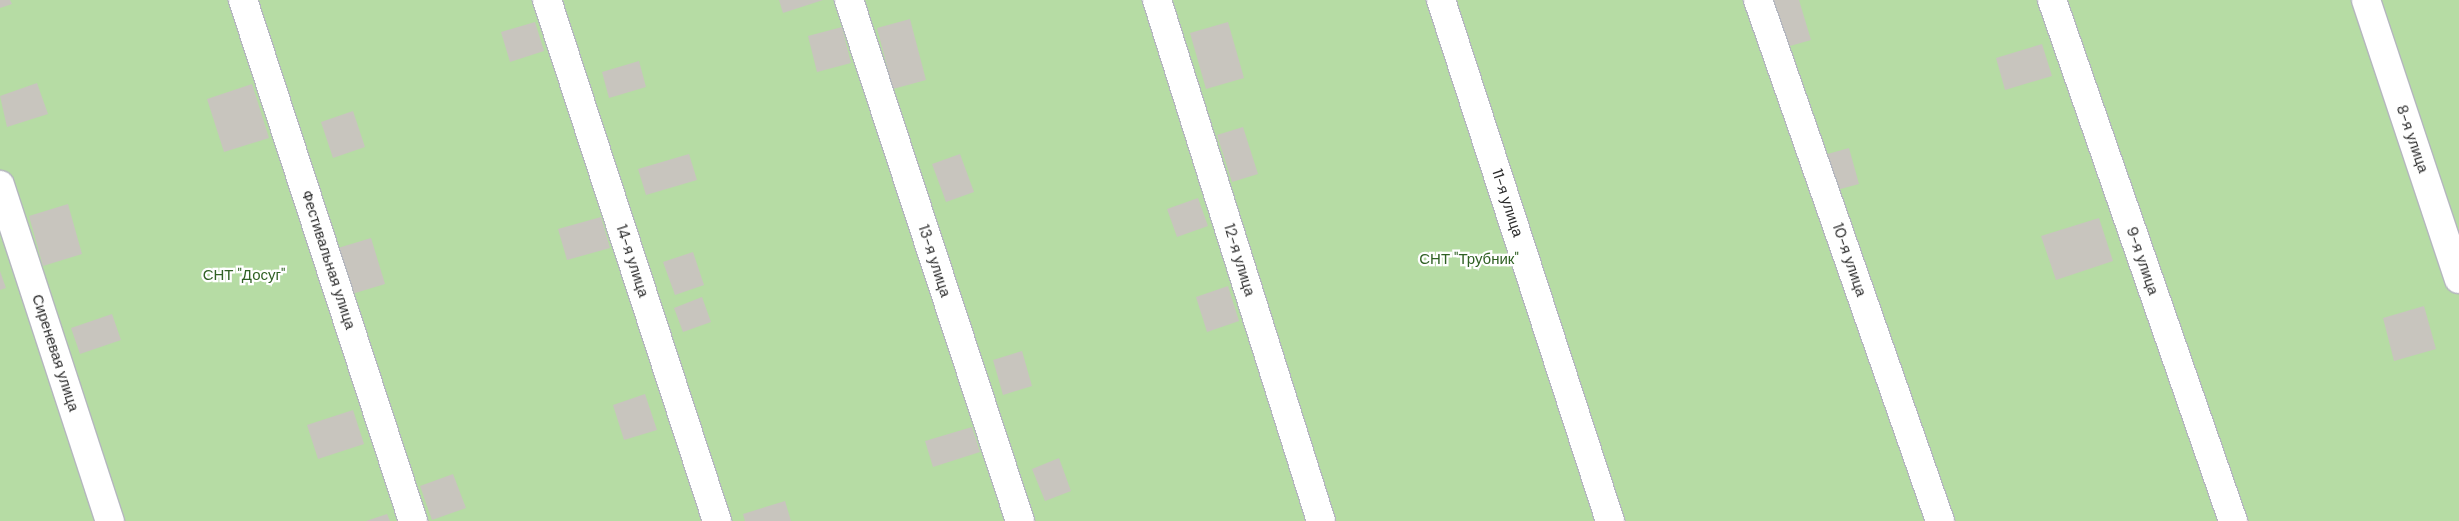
<!DOCTYPE html>
<meta charset="utf-8">
<style>
body{margin:0}
#map{position:relative;width:2459px;height:521px;overflow:hidden;background:#ece7e0;font-family:"DM Sans",sans-serif}
div>[style]{position:absolute}
.green>*{inset:0;background:#b6dca4}
.building>*{inset:0;background:#c8c5be}
.roads{filter:drop-shadow(1px 0 #b4b6be) drop-shadow(-1px 0 #b4b6be) drop-shadow(0 1px #b4b6be) drop-shadow(0 -1px #b4b6be)}
.minor>*{height:28px;margin:-14px;padding:0 14px;transform-origin:14px;border-radius:14px;background:#fff}
span{translate:-50% -50%;white-space:nowrap;text-align:center;line-height:1.15;-webkit-text-stroke:4.5px #fff;paint-order:stroke}
.street-label{font-size:15px;color:#2c2c2c}
.park-label{font-size:15px;color:#306124}
</style>
<div id="map">
<div class="green">
<div style="clip-path:polygon(0 0,2459px 0,2459px 521px,0 521px)"></div>
</div>
<div class="building">
<div style="clip-path:polygon(0 0,10px 0,12px 4px,0 8px)"></div>
<div style="clip-path:polygon(779px 0,823px 0,783px 13px)"></div>
<div style="clip-path:polygon(1769px 0,1799px 0,1811px 40px,1783px 48px)"></div>
<div style="clip-path:polygon(910px 19px,926px 80px,893px 89px,877px 28px)"></div>
<div style="clip-path:polygon(535px 22px,544px 51px,510px 62px,501px 32px)"></div>
<div style="clip-path:polygon(1228px 22px,1244px 78px,1206px 89px,1190px 33px)"></div>
<div style="clip-path:polygon(842px 27px,851px 63px,817px 72px,808px 36px)"></div>
<div style="clip-path:polygon(2042px 44px,2052px 76px,2005px 90px,1996px 58px)"></div>
<div style="clip-path:polygon(639px 61px,646px 87px,609px 98px,602px 72px)"></div>
<div style="clip-path:polygon(37px 83px,48px 114px,7px 127px,0 96px)"></div>
<div style="clip-path:polygon(252px 84px,269px 138px,224px 152px,207px 99px)"></div>
<div style="clip-path:polygon(353px 111px,365px 147px,333px 158px,321px 122px)"></div>
<div style="clip-path:polygon(1243px 127px,1258px 174px,1232px 182px,1217px 135px)"></div>
<div style="clip-path:polygon(1849px 148px,1859px 184px,1833px 191px,1824px 155px)"></div>
<div style="clip-path:polygon(689px 154px,697px 180px,646px 195px,638px 169px)"></div>
<div style="clip-path:polygon(960px 154px,974px 192px,946px 202px,932px 164px)"></div>
<div style="clip-path:polygon(1198px 198px,1208px 226px,1177px 237px,1167px 209px)"></div>
<div style="clip-path:polygon(68px 204px,82px 254px,43px 266px,29px 216px)"></div>
<div style="clip-path:polygon(601px 217px,610px 248px,567px 260px,558px 229px)"></div>
<div style="clip-path:polygon(2099px 218px,2113px 261px,2056px 280px,2041px 236px)"></div>
<div style="clip-path:polygon(371px 238px,385px 284px,352px 294px,338px 248px)"></div>
<div style="clip-path:polygon(693px 252px,704px 285px,675px 295px,663px 262px)"></div>
<div style="clip-path:polygon(0 271px,6px 288px,0 290px)"></div>
<div style="clip-path:polygon(1228px 286px,1239px 321px,1207px 332px,1196px 297px)"></div>
<div style="clip-path:polygon(702px 297px,711px 322px,683px 332px,674px 308px)"></div>
<div style="clip-path:polygon(2424px 306px,2436px 349px,2394px 361px,2383px 318px)"></div>
<div style="clip-path:polygon(112px 314px,121px 340px,80px 354px,71px 328px)"></div>
<div style="clip-path:polygon(1022px 351px,1032px 386px,1003px 395px,993px 360px)"></div>
<div style="clip-path:polygon(645px 394px,657px 430px,624px 440px,613px 405px)"></div>
<div style="clip-path:polygon(353px 410px,364px 444px,318px 459px,307px 425px)"></div>
<div style="clip-path:polygon(972px 427px,980px 452px,933px 467px,925px 441px)"></div>
<div style="clip-path:polygon(1059px 458px,1071px 491px,1045px 501px,1032px 469px)"></div>
<div style="clip-path:polygon(453px 474px,466px 508px,432px 520px,420px 486px)"></div>
<div style="clip-path:polygon(785px 501px,791px 521px,745px 521px,743px 514px)"></div>
<div style="clip-path:polygon(387px 514px,390px 521px,366px 521px)"></div>
</div>
<div class="roads">
<div class="minor">
<div style="left:243px;top:0;width:548px;rotate:71.93deg"></div>
<div style="left:547px;top:0;width:548px;rotate:71.93deg"></div>
<div style="left:849px;top:0;width:548px;rotate:71.83deg"></div>
<div style="left:1157px;top:0;width:546px;rotate:72.53deg"></div>
<div style="left:1441px;top:0;width:548px;rotate:72.03deg"></div>
<div style="left:1758px;top:0;width:552px;rotate:70.74deg"></div>
<div style="left:2052px;top:0;width:552px;rotate:70.84deg"></div>
<div style="left:2366px;top:0;width:294px;rotate:71.6deg"></div>
<div style="left:0;top:185px;width:354px;rotate:71.9deg"></div>
</div>
</div>
<div class="street-label">
<span style="left:2412px;top:139px;rotate:71deg">8-я улица</span>
<span style="left:1507px;top:203px;rotate:72deg">11-я улица</span>
<span style="left:328px;top:260px;rotate:72deg">Фестивальная улица</span>
<span style="left:1239px;top:260px;rotate:73deg">12-я улица</span>
<span style="left:1849px;top:260px;rotate:71deg">10-я улица</span>
<span style="left:632px;top:261px;rotate:72deg">14-я улица</span>
<span style="left:934px;top:261px;rotate:72deg">13-я улица</span>
<span style="left:2142px;top:261px;rotate:71deg">9-я улица</span>
<span style="left:55px;top:353px;rotate:72deg">Сиреневая улица</span>
</div>
<div class="park-label">
<span style="left:1469px;top:260px">СНТ "Трубник"</span>
<span style="left:244px;top:276px">СНТ "Досуг"</span>
</div>
</div>
